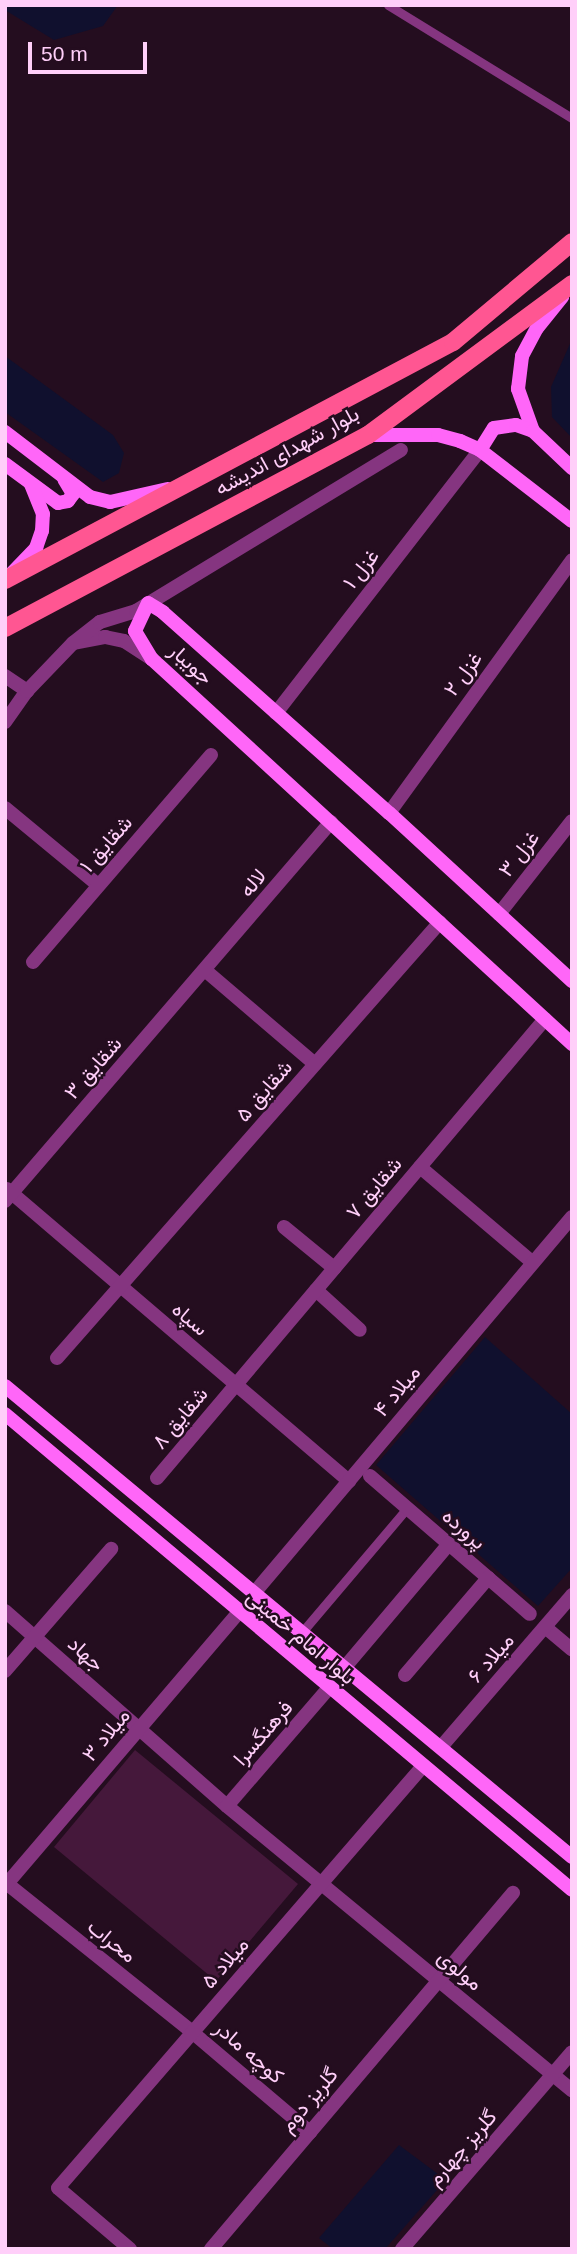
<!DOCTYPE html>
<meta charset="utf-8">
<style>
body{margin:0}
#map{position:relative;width:577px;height:2254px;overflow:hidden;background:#240d1f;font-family:Helvetica,Vazirmatn,sans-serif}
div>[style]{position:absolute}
.green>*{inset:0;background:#10102e}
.building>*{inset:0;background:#45183b}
.lane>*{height:9px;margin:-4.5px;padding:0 4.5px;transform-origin:4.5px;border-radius:4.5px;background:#853580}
.street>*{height:14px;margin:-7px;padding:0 7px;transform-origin:7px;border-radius:7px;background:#853580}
.secondary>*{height:14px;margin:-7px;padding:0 7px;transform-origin:7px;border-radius:7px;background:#ff66f8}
.primary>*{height:18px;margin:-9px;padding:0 9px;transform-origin:9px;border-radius:9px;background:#ff5692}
span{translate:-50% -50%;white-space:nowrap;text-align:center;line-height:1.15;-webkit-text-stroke:5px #240d1f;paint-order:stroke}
.street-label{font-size:21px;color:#ffcff9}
.frame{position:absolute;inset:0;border:7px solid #ffcff9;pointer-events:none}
.scale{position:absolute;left:28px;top:42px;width:119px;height:32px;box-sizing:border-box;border:4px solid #ffcff9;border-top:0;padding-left:9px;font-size:21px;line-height:24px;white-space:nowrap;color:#ffcff9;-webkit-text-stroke:5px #240d1f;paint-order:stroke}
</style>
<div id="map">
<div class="green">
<div style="clip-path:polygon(5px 5px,118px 5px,103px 26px,54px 40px,5px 10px)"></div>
<div style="clip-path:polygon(572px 339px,572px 438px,552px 417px,551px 387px)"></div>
<div style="clip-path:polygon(5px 356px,113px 435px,124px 453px,119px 473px,103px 482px,5px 412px)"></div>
<div style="clip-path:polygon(485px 1337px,572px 1414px,572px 1568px,538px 1606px,376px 1465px)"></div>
<div style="clip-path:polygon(399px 2145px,446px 2180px,385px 2249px,333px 2249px,319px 2238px)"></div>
</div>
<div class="building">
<div style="clip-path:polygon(135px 1750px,298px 1884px,216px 1981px,54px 1847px)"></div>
</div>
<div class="lane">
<div style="left:388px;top:5px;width:216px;rotate:31.6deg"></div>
<div style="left:302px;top:1632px;width:162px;rotate:-49.7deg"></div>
</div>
<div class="street">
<div style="left:74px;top:643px;width:32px;rotate:-11deg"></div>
<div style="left:105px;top:637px;width:19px;rotate:12deg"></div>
<div style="left:124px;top:641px;width:33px;rotate:33deg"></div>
<div style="left:5px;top:676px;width:27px;rotate:34deg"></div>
<div style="left:276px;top:713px;width:333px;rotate:-52.2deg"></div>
<div style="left:5px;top:722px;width:38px;rotate:-55deg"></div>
<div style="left:27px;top:691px;width:66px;rotate:-46.2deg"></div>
<div style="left:73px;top:643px;width:34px;rotate:-38deg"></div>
<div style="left:100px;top:622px;width:38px;rotate:-17deg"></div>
<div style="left:136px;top:611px;width:310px;rotate:-31.3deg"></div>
<div style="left:5px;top:808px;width:121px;rotate:39.6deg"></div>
<div style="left:389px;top:813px;width:312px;rotate:-54.1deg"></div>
<div style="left:499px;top:914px;width:118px;rotate:-51.9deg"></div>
<div style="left:33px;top:962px;width:273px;rotate:-49.3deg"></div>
<div style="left:206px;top:971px;width:143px;rotate:40.5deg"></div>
<div style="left:420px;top:1167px;width:148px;rotate:40.3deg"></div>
<div style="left:7px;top:1189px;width:450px;rotate:40.5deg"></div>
<div style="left:5px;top:1201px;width:500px;rotate:-49.3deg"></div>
<div style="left:284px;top:1227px;width:65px;rotate:39.4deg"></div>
<div style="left:316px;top:1290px;width:59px;rotate:42.3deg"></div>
<div style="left:57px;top:1358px;width:580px;rotate:-48.7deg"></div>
<div style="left:370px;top:1476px;width:211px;rotate:40.8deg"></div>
<div style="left:157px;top:1478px;width:601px;rotate:-49.79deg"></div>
<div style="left:255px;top:1592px;width:491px;rotate:-49.8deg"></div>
<div style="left:5px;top:1611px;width:295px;rotate:41.3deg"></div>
<div style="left:227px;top:1806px;width:447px;rotate:39.5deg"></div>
<div style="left:545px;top:1627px;width:35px;rotate:40deg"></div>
<div style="left:345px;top:1667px;width:161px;rotate:-49.8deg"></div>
<div style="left:5px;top:1671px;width:162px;rotate:-49deg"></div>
<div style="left:405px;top:1675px;width:128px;rotate:-49.4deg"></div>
<div style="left:441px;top:1747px;width:201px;rotate:-49.2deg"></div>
<div style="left:227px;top:1806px;width:156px;rotate:-49.2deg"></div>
<div style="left:5px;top:1882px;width:240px;rotate:38.7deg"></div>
<div style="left:192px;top:2032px;width:155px;rotate:40.3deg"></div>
<div style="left:5px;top:1886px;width:360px;rotate:-49.5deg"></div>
<div style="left:130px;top:2249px;width:94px;rotate:-139.7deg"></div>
<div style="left:58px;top:2188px;width:558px;rotate:-49.14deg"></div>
<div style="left:211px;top:2249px;width:467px;rotate:-49.7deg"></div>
<div style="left:402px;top:2249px;width:260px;rotate:-49.2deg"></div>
</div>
<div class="secondary">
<div style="left:533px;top:431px;width:45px;rotate:-109.7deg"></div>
<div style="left:518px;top:389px;width:33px;rotate:-83deg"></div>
<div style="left:522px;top:356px;width:32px;rotate:-62deg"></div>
<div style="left:537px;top:328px;width:40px;rotate:-51deg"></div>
<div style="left:5px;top:432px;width:107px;rotate:37.4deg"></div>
<div style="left:90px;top:497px;width:21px;rotate:14deg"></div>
<div style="left:110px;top:502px;width:59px;rotate:-12.6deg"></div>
<div style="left:368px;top:435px;width:70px"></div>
<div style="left:438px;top:435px;width:23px;rotate:15deg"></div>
<div style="left:460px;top:441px;width:22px;rotate:24deg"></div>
<div style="left:480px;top:450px;width:116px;rotate:37.7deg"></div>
<div style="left:480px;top:450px;width:26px;rotate:-58deg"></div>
<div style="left:494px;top:428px;width:22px;rotate:-8deg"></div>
<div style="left:516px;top:425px;width:18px;rotate:19deg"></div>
<div style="left:533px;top:431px;width:54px;rotate:43.5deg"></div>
<div style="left:5px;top:464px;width:66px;rotate:36.3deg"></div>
<div style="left:58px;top:503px;width:10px;rotate:-11deg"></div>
<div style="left:68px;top:501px;width:9px;rotate:-54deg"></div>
<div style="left:73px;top:494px;width:17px;rotate:-121deg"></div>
<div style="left:12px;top:573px;width:35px;rotate:-46deg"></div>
<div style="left:36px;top:548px;width:18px;rotate:-71deg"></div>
<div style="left:42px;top:531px;width:17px;rotate:-87deg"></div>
<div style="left:43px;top:514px;width:32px;rotate:-112deg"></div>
<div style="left:572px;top:981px;width:248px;rotate:-137.4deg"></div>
<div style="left:389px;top:813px;width:302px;rotate:-138.4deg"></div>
<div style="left:163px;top:612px;width:17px;rotate:-149deg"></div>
<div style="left:148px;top:603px;width:31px;rotate:115deg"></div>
<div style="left:135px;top:631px;width:33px;rotate:59deg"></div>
<div style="left:152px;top:659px;width:570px;rotate:42.51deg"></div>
<div style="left:5px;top:1386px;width:737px;rotate:39.72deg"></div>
<div style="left:5px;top:1414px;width:740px;rotate:40.01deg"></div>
</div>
<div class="primary">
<div style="left:5px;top:580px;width:507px;rotate:-27.98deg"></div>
<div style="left:453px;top:342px;width:155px;rotate:-40deg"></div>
<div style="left:5px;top:628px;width:411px;rotate:-28deg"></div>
<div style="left:368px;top:435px;width:254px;rotate:-36.5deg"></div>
</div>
<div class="street-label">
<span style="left:287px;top:451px;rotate:-29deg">بلوار شهدای اندیشه</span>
<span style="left:361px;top:569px;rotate:-52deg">غزل ۱</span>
<span style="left:191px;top:664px;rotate:42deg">جویبار</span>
<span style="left:463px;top:674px;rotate:-54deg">غزل ۲</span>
<span style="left:106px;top:844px;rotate:-49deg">شقایق ۱</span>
<span style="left:519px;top:854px;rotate:-52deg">غزل ۳</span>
<span style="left:253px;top:883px;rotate:-50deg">لاله</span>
<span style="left:93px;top:1068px;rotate:-49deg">شقایق ۳</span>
<span style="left:264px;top:1091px;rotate:-49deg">شقایق ۵</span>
<span style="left:374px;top:1188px;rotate:-50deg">شقایق ۷</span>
<span style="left:190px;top:1319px;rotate:40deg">سپاه</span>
<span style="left:397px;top:1391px;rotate:-50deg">میلاد ۴</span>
<span style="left:180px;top:1418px;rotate:-50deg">شقایق ۸</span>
<span style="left:464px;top:1529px;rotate:41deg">پرورده</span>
<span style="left:301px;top:1637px;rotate:40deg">بلوار امام خمینی</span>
<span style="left:86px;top:1654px;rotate:42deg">جهاد</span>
<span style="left:491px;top:1658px;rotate:-49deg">میلاد ۶</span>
<span style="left:263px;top:1733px;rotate:-49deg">فرهنگسرا</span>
<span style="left:106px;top:1735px;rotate:-50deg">میلاد ۳</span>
<span style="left:112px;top:1941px;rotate:39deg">محراب</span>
<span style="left:225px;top:1963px;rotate:-49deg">میلاد ۵</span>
<span style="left:460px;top:1970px;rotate:40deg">مولوی</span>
<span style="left:249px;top:2052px;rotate:41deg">کوچه مادر</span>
<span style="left:309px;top:2100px;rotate:-50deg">گلریز دوم</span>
<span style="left:462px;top:2148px;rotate:-49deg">گلریز چهارم</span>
</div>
<div class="frame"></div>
<div class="scale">50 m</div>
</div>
